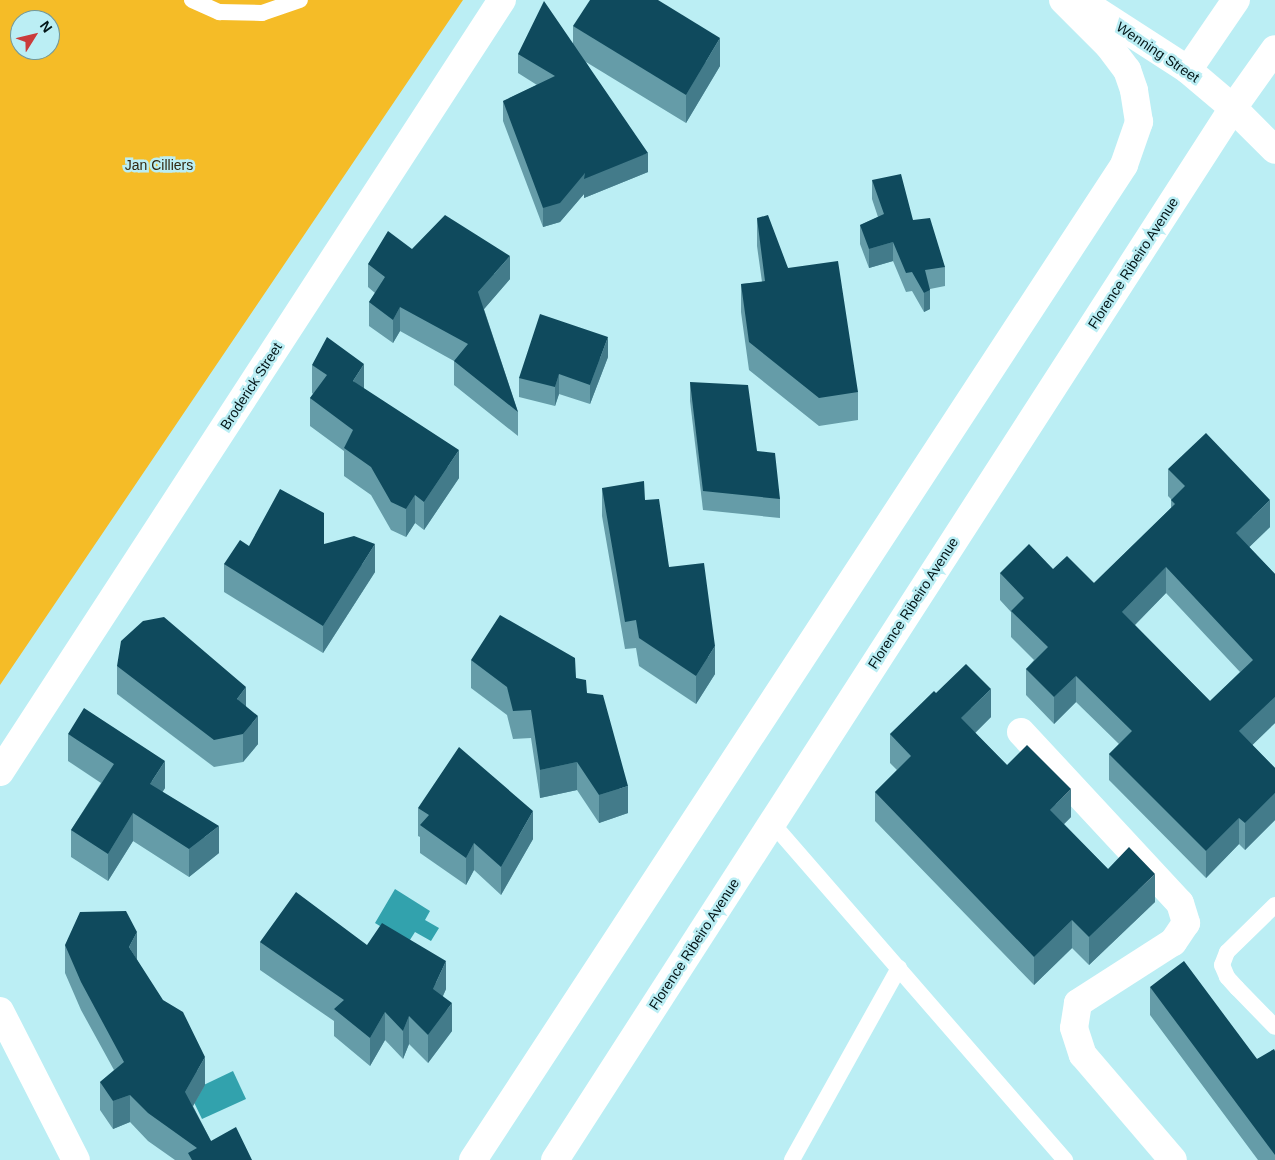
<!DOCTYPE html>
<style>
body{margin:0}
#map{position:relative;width:1275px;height:1160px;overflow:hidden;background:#bbeef4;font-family:Arial,sans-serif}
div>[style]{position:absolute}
.green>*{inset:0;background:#f5bc27}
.water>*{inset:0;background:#32a2ad}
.service>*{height:16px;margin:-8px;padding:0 8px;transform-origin:8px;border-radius:8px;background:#fff}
.minor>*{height:28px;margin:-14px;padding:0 14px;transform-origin:14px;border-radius:14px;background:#fff}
.secondary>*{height:28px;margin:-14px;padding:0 14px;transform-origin:14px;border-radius:14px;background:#fff}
.wall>*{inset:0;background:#659ca8}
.shaded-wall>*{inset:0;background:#437b8a}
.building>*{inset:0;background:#0f4a5d}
span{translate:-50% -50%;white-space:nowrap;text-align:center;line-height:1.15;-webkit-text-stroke:5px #bbeef4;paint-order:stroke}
.street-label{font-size:14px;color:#031618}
.park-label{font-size:14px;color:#322812}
.north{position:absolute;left:10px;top:10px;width:50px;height:50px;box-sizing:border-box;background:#bbeef4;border:1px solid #71989c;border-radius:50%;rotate:54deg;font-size:14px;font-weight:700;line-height:20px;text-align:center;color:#031618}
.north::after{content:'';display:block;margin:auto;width:18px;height:22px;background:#ca3b3b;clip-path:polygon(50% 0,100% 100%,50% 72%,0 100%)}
</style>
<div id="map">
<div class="green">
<div style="clip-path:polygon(evenodd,0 0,463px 0,0 685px,0 0,20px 20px,50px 20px,50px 50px,20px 50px,20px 20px)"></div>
</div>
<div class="water">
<div style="clip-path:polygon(395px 889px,430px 911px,425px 920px,439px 928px,431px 941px,415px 932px,408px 943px,375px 923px)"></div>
<div style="clip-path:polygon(233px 1071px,246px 1099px,202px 1119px,189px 1092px)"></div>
</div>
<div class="service">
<div style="left:192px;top:0;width:30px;rotate:24deg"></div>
<div style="left:219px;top:12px;width:43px;rotate:1.3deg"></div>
<div style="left:262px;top:13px;width:40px;rotate:-18.9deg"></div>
<div style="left:772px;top:823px;width:447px;rotate:49deg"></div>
<div style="left:1275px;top:905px;width:67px;rotate:135.6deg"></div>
<div style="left:1227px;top:952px;width:14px;rotate:111deg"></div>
<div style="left:1222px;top:965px;width:13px;rotate:67deg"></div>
<div style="left:1227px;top:977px;width:15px;rotate:48deg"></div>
<div style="left:1237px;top:988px;width:54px;rotate:45.7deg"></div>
<div style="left:792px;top:1160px;width:220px;rotate:-60.9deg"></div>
</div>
<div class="minor">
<div style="left:1080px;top:0;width:129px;rotate:32.9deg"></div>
<div style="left:1188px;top:70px;width:59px;rotate:40.2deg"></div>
<div style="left:1233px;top:108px;width:59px;rotate:45deg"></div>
<div style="left:1188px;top:70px;width:85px;rotate:-55.6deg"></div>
<div style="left:1021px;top:732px;width:233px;rotate:47.1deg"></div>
<div style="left:1180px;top:903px;width:21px;rotate:73deg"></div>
<div style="left:1186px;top:923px;width:23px;rotate:124deg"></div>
<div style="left:1173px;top:942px;width:113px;rotate:147.3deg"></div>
<div style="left:1078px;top:1003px;width:25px;rotate:99deg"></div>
<div style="left:1074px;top:1028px;width:28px;rotate:72deg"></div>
<div style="left:1083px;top:1055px;width:138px;rotate:49.4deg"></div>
<div style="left:0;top:772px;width:921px;rotate:-56.97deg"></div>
<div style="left:0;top:1011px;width:167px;rotate:63deg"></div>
<div style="left:473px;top:1160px;width:1189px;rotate:-56.8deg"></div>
<div style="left:1124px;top:165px;width:46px;rotate:-70.8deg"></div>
<div style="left:1139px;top:122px;width:32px;rotate:-99deg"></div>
<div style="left:1134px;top:90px;width:21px;rotate:-109deg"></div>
<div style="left:1127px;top:70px;width:30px;rotate:-127deg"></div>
<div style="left:1109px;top:46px;width:65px;rotate:-135deg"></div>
</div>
<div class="secondary">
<div style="left:555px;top:1160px;width:1252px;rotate:-57.2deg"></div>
<div style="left:1233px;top:108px;width:72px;rotate:-54.6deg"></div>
</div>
<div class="wall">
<div style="clip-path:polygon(573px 26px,720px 66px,686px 123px,586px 62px,648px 172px,584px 198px,584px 194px,560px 222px,543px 227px,503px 121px,503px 101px,537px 85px,518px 73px,518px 54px,573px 43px)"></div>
<div style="clip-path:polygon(872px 180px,913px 220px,945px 267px,945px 286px,930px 289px,930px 309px,924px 312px,912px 291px,906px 292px,893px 261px,869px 268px,860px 244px,860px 225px,878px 217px,872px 199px)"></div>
<div style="clip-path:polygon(757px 218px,788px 268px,858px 392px,858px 420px,819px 426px,749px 370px,741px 312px,741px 284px,762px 282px,757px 246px)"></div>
<div style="clip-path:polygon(412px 249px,510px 279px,484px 309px,518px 412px,518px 436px,454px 385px,454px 361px,400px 331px,393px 343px,369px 326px,369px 302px,375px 293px,368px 287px,368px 264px)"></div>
<div style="clip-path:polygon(608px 357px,590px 404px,559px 394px,555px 406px,519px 397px,519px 378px)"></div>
<div style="clip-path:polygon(312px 365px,364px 389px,459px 478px,424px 530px,415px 523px,406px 537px,391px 530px,371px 495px,344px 476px,344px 451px,310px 426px,310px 398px,313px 394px,312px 393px)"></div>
<div style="clip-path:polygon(690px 382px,757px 451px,780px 499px,780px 518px,703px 510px,690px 401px)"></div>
<div style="clip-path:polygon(evenodd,1168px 469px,1270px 527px,1249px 547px,1275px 574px,1275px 723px,1252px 745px,1275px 768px,1275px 820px,1245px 850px,1239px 844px,1206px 878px,1109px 780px,1109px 754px,1119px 744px,1076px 702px,1054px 724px,1026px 695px,1026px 669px,1034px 660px,1011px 637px,1011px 612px,1000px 600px,1000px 573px,1053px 569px,1094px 583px,1171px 508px,1171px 499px,1168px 496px,1168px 469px,1166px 593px,1240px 672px,1210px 701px,1135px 625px,1166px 593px)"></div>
<div style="clip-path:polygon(602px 488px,645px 500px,669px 567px,715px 674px,696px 704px,639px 666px,636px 648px,625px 649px,602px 516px)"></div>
<div style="clip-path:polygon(324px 544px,375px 572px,323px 653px,224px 592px,224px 564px,249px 546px)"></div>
<div style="clip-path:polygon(471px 660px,576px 678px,587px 693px,628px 813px,599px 823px,577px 790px,540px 798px,531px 738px,513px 739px,507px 715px,471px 688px)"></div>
<div style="clip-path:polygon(117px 666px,246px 706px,258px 744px,243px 762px,214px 767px,117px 694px)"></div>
<div style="clip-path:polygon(936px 693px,991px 717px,975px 733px,1007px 765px,1071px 817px,1064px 824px,1108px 869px,1155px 902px,1089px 965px,1072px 948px,1034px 985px,875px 821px,875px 792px,897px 770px,890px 763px,890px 734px)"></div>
<div style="clip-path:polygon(68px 734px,165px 788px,162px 792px,219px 853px,189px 877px,133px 841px,108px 881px,71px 857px,71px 830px,101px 783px,68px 761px)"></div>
<div style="clip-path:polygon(418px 808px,533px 839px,501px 895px,474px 870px,466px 885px,420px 853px,420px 837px,418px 836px)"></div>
<div style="clip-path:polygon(260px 942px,367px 945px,446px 989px,443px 996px,452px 1031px,428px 1063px,409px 1044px,403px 1059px,385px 1040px,370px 1066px,334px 1036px,334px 1021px,260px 970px)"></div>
<div style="clip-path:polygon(65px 945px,137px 960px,205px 1085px,193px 1106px,211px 1141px,252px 1160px,175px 1160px,148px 1141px,130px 1122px,113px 1129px,100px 1110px,100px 1082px,114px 1070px,81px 1010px,65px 973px)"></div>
<div style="clip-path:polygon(1150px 987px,1257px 1059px,1275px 1051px,1275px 1160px,1258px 1160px,1150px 1015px)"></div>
</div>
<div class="shaded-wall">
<div style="clip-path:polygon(720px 38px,720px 66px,686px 123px,686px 95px)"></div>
<div style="clip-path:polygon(648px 153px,648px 172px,584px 198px,584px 194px,560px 222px,543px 227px,543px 208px,585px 173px)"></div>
<div style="clip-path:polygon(893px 242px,893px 261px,869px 268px,869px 249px)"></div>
<div style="clip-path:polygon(510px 256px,510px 279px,478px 316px,478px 292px)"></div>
<div style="clip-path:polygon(930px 290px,930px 309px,924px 312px,924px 293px)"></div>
<div style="clip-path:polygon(400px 307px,400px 331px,393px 343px,393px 320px)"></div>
<div style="clip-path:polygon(608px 337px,608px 357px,590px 404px,590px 385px)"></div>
<div style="clip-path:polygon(364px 364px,364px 392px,353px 381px)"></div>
<div style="clip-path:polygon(559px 374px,559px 394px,555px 406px,555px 387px)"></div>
<div style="clip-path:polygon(459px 450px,459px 478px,424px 530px,424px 502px)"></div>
<div style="clip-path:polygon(415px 495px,415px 523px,406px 537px,406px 509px)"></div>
<div style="clip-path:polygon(1270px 500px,1270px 527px,1236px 560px,1236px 533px)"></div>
<div style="clip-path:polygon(375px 544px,375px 572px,323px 653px,323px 626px)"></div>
<div style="clip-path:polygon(1166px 567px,1166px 593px,1122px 638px,1122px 612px)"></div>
<div style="clip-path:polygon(715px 646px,715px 674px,696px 704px,696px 676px)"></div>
<div style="clip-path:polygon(1076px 676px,1076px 702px,1054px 724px,1054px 697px)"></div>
<div style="clip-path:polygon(246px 687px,246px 715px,237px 699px)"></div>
<div style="clip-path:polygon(991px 689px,991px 717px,961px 747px,961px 718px)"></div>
<div style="clip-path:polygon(1275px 697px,1275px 723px,1239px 758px,1239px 731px)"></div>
<div style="clip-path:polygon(258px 716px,258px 744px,243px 762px,243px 734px)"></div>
<div style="clip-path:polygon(165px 761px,165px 788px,150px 812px,150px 784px)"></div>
<div style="clip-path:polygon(577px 762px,577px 790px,540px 798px,540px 770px)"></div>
<div style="clip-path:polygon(628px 786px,628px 813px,599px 823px,599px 795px)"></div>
<div style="clip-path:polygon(1071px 789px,1071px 817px,1050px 838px,1050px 810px)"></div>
<div style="clip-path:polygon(1275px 793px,1275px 820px,1245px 850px,1245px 823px)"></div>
<div style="clip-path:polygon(533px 811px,533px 839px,501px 895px,501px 867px)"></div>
<div style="clip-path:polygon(133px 813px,133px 841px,108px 881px,108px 854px)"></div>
<div style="clip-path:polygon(1239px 818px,1239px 844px,1206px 878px,1206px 851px)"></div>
<div style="clip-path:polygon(219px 826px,219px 853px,189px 877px,189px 849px)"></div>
<div style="clip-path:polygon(474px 843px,474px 870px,466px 885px,466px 858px)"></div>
<div style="clip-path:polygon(1155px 874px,1155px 902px,1089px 965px,1089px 937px)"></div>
<div style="clip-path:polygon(1072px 920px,1072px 948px,1034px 985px,1034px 957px)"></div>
<div style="clip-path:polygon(137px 932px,137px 960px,129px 947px)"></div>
<div style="clip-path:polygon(446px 961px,446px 989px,433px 1017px,433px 989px)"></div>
<div style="clip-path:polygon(452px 1003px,452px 1031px,428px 1063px,428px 1035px)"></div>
<div style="clip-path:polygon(385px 1012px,385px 1040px,370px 1066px,370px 1038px)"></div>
<div style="clip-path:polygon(409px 1016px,409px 1044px,403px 1059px,403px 1031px)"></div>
<div style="clip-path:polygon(205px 1057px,205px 1085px,185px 1120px,185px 1092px)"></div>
<div style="clip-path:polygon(130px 1095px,130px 1122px,113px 1129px,113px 1101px)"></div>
</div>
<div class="building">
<div style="clip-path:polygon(590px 0,658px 0,720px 38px,686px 95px,573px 26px)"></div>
<div style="clip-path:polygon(544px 1px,648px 153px,584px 179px,585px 173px,560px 203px,543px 208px,503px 101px,555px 76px,518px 54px)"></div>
<div style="clip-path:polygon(901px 174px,913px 220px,930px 218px,945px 267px,925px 270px,930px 290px,924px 293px,912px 272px,906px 273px,893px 242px,869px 249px,860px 225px,884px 214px,872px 180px)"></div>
<div style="clip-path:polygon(445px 215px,510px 256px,478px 292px,518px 412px,454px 361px,468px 344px,400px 307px,393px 320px,369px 302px,385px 277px,368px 264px,388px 231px,412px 249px)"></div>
<div style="clip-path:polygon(768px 215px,788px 268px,838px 261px,858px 392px,819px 398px,749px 342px,741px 284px,765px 281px,757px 218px)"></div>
<div style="clip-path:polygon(540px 314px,608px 337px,590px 385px,559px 374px,555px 387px,519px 378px)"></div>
<div style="clip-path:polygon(327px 337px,364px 364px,353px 381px,459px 450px,424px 502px,415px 495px,406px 509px,391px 502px,371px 467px,344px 448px,353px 430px,310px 398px,327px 375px,312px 365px)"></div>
<div style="clip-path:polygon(690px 382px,748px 385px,757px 451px,775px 453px,780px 499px,703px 491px)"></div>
<div style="clip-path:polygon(evenodd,1206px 433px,1270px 500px,1236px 533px,1275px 574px,1275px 697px,1239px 731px,1275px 768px,1275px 793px,1245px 823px,1239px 818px,1206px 851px,1109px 754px,1132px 731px,1076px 676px,1054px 697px,1026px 669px,1048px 647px,1011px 611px,1024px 598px,1000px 573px,1029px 544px,1053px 569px,1067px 556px,1094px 583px,1175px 504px,1171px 500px,1185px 486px,1168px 469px,1206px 433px,1166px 567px,1253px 660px,1210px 701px,1122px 612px,1166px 567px)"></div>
<div style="clip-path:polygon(644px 481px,645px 500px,659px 499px,669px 567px,704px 563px,715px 646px,696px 676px,639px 638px,636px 620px,625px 622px,602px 488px)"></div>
<div style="clip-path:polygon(280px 489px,324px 513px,324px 544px,354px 536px,375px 544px,323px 626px,224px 564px,240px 540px,249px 546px)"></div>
<div style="clip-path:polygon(500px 615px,575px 658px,576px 678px,586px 680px,587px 693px,603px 695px,628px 786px,599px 795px,577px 762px,540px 770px,531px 710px,513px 711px,507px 687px,471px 660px)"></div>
<div style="clip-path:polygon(164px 617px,246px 687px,237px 699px,258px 716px,243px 734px,214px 740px,117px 666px,121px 641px,143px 621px)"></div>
<div style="clip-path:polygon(966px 664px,991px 689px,961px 718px,1007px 765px,1027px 745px,1071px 789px,1050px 810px,1108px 869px,1129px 847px,1155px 874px,1089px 937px,1072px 920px,1034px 957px,875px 792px,911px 756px,890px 734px,934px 691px,936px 693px)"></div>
<div style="clip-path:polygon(84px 708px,165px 761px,150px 784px,219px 826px,189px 849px,133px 813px,108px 854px,71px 830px,114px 764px,68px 734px)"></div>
<div style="clip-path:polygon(459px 747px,533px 811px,501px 867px,474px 843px,466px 858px,420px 825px,429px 815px,418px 808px)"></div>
<div style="clip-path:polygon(296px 892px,367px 945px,382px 923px,446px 961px,433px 989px,452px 1003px,428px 1035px,409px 1016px,403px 1031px,385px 1012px,370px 1038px,334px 1009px,344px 1000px,260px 942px)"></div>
<div style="clip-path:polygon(126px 911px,137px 932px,129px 947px,163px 1000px,183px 1012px,205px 1057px,185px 1092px,211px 1141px,236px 1127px,252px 1160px,192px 1160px,188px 1153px,197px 1148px,148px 1113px,130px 1095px,113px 1101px,100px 1082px,124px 1062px,81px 982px,65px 945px,80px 912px)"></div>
<div style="clip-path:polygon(1184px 961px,1257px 1059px,1274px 1049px,1275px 1051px,1275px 1155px,1150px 987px)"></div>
</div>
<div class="street-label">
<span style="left:1158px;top:52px;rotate:34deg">Wenning Street</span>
<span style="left:1133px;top:263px;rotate:-57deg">Florence Ribeiro Avenue</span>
<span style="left:251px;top:386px;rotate:-57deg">Broderick Street</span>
<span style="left:913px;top:603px;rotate:-57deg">Florence Ribeiro Avenue</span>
<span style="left:694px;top:944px;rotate:-57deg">Florence Ribeiro Avenue</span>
</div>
<div class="park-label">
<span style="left:159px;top:165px">Jan Cilliers</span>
</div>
<div class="north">N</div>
</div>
